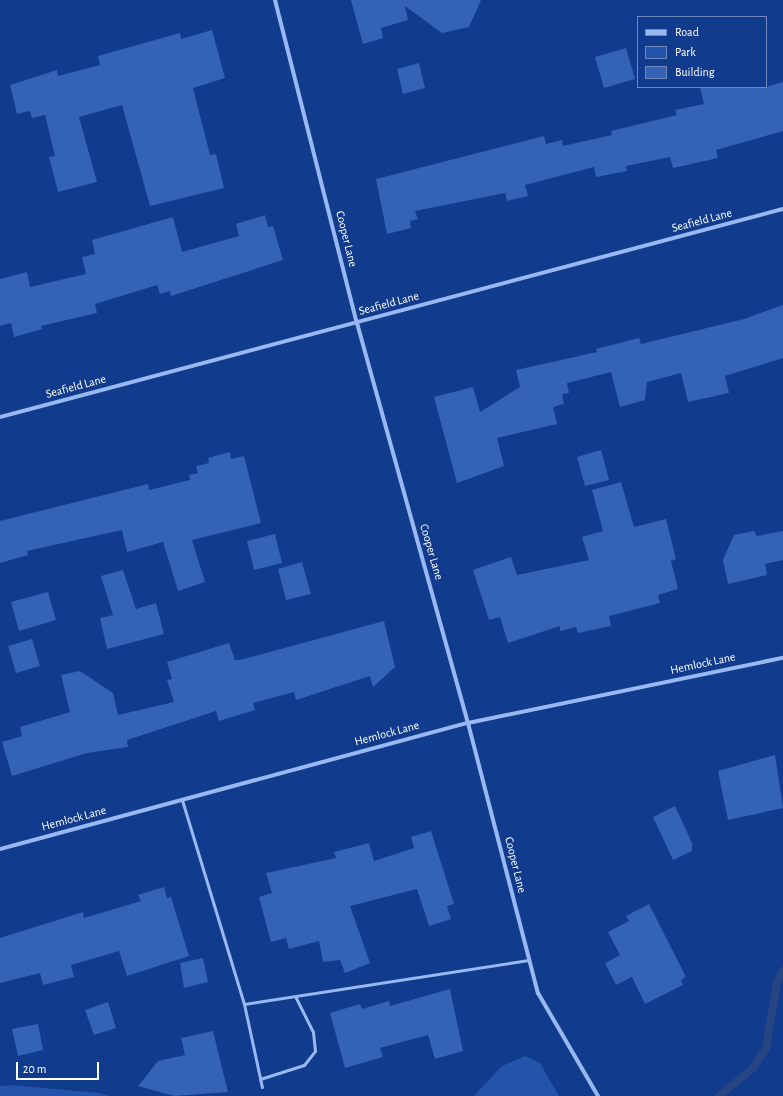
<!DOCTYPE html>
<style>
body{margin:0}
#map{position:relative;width:783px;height:1096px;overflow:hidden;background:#113b8c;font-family:"Alegreya Sans",sans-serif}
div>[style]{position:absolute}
.green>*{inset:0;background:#2353ab}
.stream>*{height:8px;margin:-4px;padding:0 4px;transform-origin:4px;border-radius:4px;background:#264582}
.building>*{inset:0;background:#3462b4}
.service>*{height:3px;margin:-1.5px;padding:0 1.5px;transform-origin:1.5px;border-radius:1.5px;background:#98b8f2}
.minor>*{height:4px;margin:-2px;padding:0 2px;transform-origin:2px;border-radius:2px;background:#98b8f2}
span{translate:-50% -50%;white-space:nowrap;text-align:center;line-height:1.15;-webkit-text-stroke:4px #113b8c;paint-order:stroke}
.street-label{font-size:12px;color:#fff}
.legend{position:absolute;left:637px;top:16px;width:130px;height:72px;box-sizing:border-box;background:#113b8c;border:1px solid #7089ba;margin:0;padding:5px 7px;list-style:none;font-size:12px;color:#fff}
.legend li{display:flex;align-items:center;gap:8px;height:20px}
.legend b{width:20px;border:1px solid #7089ba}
.scale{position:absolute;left:16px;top:1062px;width:83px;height:18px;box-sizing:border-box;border:2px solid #fff;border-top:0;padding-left:5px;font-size:12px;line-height:14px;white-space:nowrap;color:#fff;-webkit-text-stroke:3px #113b8c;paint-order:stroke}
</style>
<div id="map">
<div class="green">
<div style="clip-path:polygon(525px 1056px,540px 1063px,559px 1096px,474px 1096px,502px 1066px)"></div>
<div style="clip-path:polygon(9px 1085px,100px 1093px,109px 1096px,0 1096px,0 1086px)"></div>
</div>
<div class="stream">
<div style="left:719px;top:1096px;width:43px;rotate:-39.3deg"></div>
<div style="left:752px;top:1069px;width:25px;rotate:-56deg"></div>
<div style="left:766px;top:1048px;width:67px;rotate:-80.5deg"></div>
<div style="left:777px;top:982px;width:13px;rotate:-61deg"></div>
</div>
<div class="building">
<div style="clip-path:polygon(351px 0,481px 0,469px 27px,442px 33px,405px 6px,408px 20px,381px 28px,383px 38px,363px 44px)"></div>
<div style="clip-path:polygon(212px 30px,225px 78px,193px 88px,210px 155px,216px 154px,224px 188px,150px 206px,122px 105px,79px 117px,97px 182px,58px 192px,49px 157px,55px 156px,45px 115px,32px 118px,30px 111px,17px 114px,10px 85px,57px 70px,58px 76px,100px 65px,98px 56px,180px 33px,181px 39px)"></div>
<div style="clip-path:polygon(626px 48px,635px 79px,604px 88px,595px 57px)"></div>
<div style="clip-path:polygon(419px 63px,425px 88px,403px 94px,397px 69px)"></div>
<div style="clip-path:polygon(783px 82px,783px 131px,716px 150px,718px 158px,673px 168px,670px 157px,626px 166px,627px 171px,596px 177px,594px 167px,525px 185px,528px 196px,507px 201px,505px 193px,415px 211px,418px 219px,410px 221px,411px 228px,387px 234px,376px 179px,544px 136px,546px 144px,562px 140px,563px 146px,612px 135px,611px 131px,677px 115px,675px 110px,704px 104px,700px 87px,766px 87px)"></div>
<div style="clip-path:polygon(265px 215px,268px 227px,273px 226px,283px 260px,171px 296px,170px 291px,160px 294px,157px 285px,95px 304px,97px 313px,41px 326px,42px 329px,14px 337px,11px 323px,0 326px,0 279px,27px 272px,30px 287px,86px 274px,82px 257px,95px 254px,92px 240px,173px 217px,182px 252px,239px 236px,236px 224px)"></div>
<div style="clip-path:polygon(783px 305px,783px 358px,725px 376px,729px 393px,688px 402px,681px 373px,647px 382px,645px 400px,620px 407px,611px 372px,567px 383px,569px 393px,562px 394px,564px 404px,553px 407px,557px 424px,497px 438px,504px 466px,457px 483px,434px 397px,473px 387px,480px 412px,520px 387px,516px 370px,597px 352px,596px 349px,639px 338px,641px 344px,744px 319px)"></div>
<div style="clip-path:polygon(601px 450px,609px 480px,585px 486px,577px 457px)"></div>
<div style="clip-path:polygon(230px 452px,231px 459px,244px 456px,261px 523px,192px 540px,205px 582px,178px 591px,163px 542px,127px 552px,122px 530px,27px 551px,28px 555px,0 563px,0 521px,148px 484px,149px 490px,190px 480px,189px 475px,198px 473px,196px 466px,209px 463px,208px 458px)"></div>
<div style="clip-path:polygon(621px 482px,634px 527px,666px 519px,676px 559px,671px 561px,678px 589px,658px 595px,660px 603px,609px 616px,611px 626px,578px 633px,576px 627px,560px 631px,560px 626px,508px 643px,500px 617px,489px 620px,473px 570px,511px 557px,517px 575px,589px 560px,582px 537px,603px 531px,592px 490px)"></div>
<div style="clip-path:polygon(754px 531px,757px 536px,783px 531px,783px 560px,765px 564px,767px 575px,728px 584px,723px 560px,734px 535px)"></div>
<div style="clip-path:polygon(275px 534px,282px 563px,254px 570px,247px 541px)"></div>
<div style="clip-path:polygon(302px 562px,311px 594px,286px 600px,278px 569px)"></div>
<div style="clip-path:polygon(123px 570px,136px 609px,156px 603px,164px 634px,107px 649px,100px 618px,113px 615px,101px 576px)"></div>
<div style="clip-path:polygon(48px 592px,56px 620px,19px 631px,11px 602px)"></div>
<div style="clip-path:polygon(384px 621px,395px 667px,373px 687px,370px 676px,296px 700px,294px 692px,253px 703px,255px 710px,219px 721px,216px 711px,127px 740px,128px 747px,87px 753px,12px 776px,2px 742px,22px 736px,20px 727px,70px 712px,61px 675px,80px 671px,113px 693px,118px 715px,174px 702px,167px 680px,172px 679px,167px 662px,229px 643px,235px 660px,240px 660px)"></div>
<div style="clip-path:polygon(32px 639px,40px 666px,16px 673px,8px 646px)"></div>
<div style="clip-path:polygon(775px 755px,783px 808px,728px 820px,718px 771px)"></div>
<div style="clip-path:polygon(675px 806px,692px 843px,692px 851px,673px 860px,653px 817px)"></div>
<div style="clip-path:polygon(431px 831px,454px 904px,447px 906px,451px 919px,429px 926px,417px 889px,350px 906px,370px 963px,345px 973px,340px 960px,323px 962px,319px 941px,289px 949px,286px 938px,271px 942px,259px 897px,272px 893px,266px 873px,336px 858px,334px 852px,369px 843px,374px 861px,414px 848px,411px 837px)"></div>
<div style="clip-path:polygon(164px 887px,167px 898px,171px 897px,189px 956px,127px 976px,119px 951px,71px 965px,74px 977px,43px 985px,40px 973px,0 983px,0 938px,83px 912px,84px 918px,141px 901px,138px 895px)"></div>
<div style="clip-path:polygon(649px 904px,686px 977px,681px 980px,683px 985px,645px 1004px,632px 977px,616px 985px,605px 963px,620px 955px,608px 932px,629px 921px,626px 916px)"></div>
<div style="clip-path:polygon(203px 958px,208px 982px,184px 988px,180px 963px)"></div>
<div style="clip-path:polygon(450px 989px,463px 1051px,435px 1059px,428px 1035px,380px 1048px,383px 1057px,345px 1068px,330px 1013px,360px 1004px,362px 1009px,389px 1001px,390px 1006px)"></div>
<div style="clip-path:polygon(108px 1002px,116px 1028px,94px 1035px,85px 1010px)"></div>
<div style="clip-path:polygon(38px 1024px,43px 1050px,18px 1056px,12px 1029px)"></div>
<div style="clip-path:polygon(213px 1031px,228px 1092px,174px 1096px,138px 1086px,158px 1061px,185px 1055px,181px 1038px)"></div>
</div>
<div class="service">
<div style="left:182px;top:800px;width:213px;rotate:73.1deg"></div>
<div style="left:244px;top:1004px;width:85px;rotate:77.8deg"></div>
<div style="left:244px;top:1004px;width:288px;rotate:-8.8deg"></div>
<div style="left:260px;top:1079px;width:46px;rotate:-17.7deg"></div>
<div style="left:304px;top:1065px;width:18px;rotate:-52deg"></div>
<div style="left:315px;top:1051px;width:19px;rotate:-96deg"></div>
<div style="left:313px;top:1032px;width:40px;rotate:-116.6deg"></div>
</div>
<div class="minor">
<div style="left:275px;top:0;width:333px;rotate:75.8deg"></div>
<div style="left:357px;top:323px;width:415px;rotate:74.5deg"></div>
<div style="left:468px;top:723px;width:279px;rotate:75.5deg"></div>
<div style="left:538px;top:993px;width:119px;rotate:59.8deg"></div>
<div style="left:0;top:417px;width:810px;rotate:-14.88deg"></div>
<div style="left:0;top:849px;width:485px;rotate:-15.1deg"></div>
<div style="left:468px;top:723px;width:322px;rotate:-11.7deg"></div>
</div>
<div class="street-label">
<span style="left:702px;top:221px;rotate:-15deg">Seafield Lane</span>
<span style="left:346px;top:239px;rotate:76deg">Cooper Lane</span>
<span style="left:389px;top:304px;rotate:-15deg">Seafield Lane</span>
<span style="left:76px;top:387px;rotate:-15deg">Seafield Lane</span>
<span style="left:431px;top:552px;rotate:74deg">Cooper Lane</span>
<span style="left:703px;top:664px;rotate:-12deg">Hemlock Lane</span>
<span style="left:387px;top:734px;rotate:-15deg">Hemlock Lane</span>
<span style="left:74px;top:819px;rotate:-15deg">Hemlock Lane</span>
<span style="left:515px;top:865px;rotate:76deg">Cooper Lane</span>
</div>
<ul class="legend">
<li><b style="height:5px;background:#98b8f2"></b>Road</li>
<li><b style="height:11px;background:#2353ab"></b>Park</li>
<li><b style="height:11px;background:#3462b4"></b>Building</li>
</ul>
<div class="scale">20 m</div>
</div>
